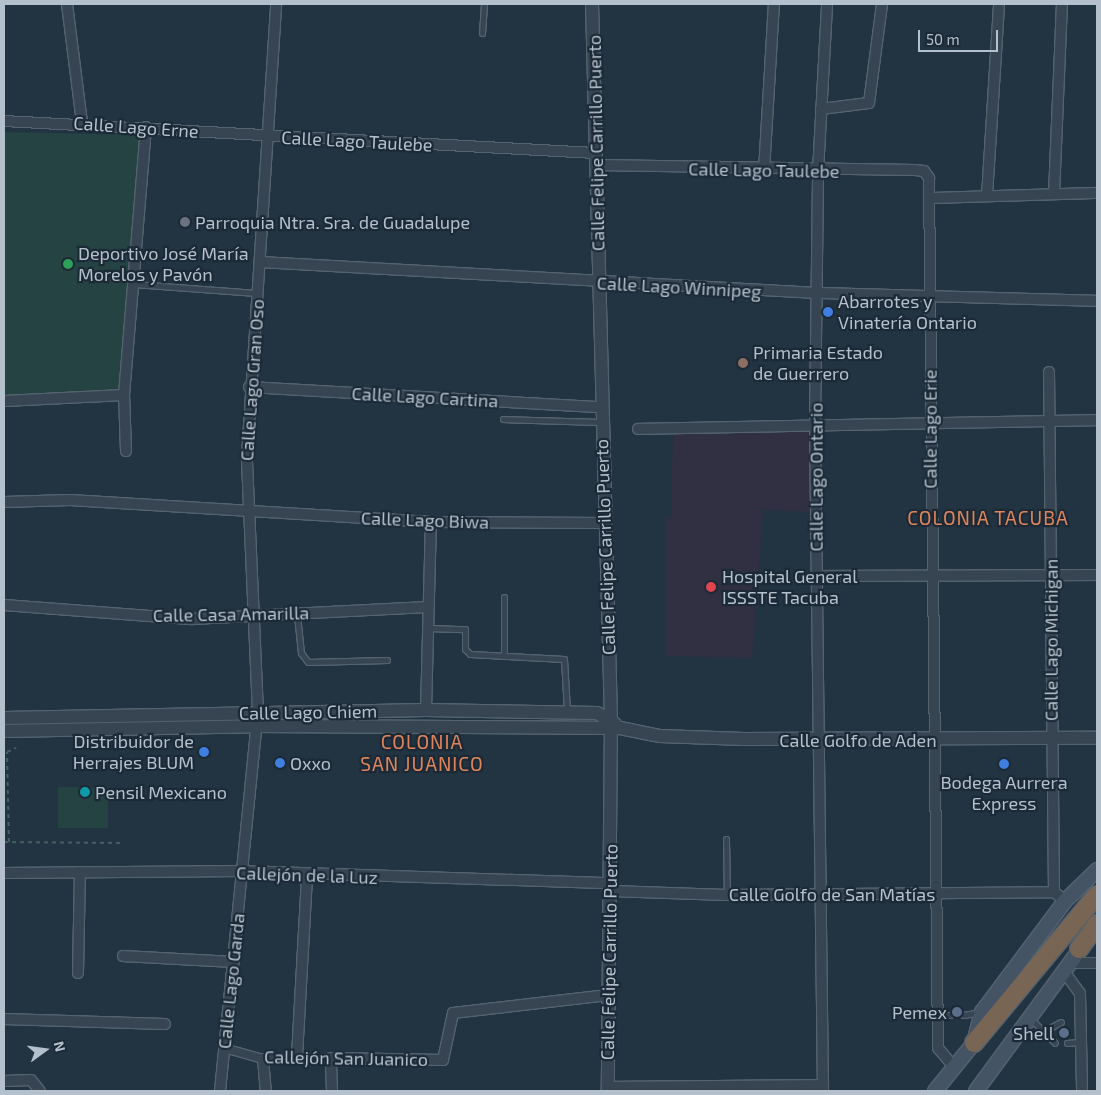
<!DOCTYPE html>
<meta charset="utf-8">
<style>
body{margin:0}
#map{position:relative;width:1101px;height:1095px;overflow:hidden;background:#223442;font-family:"Exo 2",sans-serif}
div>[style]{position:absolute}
.medical>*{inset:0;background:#303042}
.green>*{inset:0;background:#254343}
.path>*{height:2px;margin-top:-1px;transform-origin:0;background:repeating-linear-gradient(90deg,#435f5f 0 4px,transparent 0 8px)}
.roads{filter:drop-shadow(1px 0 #55636f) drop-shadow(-1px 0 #55636f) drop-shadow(0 1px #55636f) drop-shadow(0 -1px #55636f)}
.service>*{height:5px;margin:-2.5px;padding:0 2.5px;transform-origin:2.5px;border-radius:2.5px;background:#374552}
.pedestrian>*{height:8px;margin:-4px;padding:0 4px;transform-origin:4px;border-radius:4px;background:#374552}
.minor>*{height:10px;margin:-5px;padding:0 5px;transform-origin:5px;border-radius:5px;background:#374552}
.tertiary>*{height:12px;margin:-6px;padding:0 6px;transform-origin:6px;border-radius:6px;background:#374552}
.secondary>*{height:14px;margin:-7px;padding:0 7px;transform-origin:7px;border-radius:7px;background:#455465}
.motorway>*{height:18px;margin:-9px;padding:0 9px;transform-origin:9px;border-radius:9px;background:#786553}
.dots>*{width:14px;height:14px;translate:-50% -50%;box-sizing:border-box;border:2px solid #1c2a37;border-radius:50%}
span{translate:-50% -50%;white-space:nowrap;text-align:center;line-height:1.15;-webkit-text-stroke:4.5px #1c2a37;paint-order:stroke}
.street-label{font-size:18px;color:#b4c0cc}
.poi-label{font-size:18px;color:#b4c0cc}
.left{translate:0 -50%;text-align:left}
.right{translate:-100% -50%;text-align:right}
.neighbourhood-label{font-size:19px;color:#e0855b;letter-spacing:1px}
.frame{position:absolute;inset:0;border:5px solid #b4c0cc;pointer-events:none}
.north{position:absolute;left:20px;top:1025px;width:50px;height:50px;-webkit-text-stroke:4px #1c2a37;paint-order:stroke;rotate:76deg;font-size:14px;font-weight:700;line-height:20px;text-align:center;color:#b4c0cc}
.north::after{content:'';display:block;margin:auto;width:18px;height:22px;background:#b4c0cc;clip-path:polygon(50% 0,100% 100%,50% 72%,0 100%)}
.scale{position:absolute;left:918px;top:30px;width:80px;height:22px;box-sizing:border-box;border:2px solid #b4c0cc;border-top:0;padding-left:6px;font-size:15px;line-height:18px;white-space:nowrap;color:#b4c0cc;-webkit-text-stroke:4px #1c2a37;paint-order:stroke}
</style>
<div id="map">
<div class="medical">
<div style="clip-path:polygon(810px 430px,810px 512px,763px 510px,752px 658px,665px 656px,665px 517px,671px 517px,673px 433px)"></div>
</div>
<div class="green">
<div style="clip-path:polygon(4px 132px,142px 135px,123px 392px,4px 399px)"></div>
<div style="clip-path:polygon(58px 787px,108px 788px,108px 828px,58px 828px)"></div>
</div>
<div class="path">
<div style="left:4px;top:842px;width:118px;rotate:0.5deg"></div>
<div style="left:9px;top:842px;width:90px;rotate:-91.3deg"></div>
<div style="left:7px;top:752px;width:10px;rotate:-24deg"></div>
</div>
<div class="roads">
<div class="service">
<div style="left:482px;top:33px;width:29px;rotate:-86deg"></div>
<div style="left:134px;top:284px;width:123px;rotate:4.2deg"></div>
<div style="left:503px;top:419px;width:97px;rotate:1.8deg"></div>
<div style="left:297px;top:615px;width:38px;rotate:84deg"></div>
<div style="left:301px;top:653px;width:11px;rotate:52deg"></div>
<div style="left:308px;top:662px;width:79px;rotate:-1.5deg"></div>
<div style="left:428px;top:628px;width:37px;rotate:2deg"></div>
<div style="left:465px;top:629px;width:20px;rotate:90deg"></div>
<div style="left:465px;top:649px;width:7px;rotate:45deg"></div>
<div style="left:470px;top:654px;width:94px;rotate:3deg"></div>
<div style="left:564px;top:659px;width:52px;rotate:86.7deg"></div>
<div style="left:504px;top:656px;width:59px;rotate:-90deg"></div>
<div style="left:726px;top:839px;width:56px;rotate:89deg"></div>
<div style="left:938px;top:1015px;width:12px"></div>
<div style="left:963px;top:1015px;width:18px;rotate:-9deg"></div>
<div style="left:1030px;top:1018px;width:35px;rotate:45deg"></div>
<div style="left:1044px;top:1031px;width:19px;rotate:-28deg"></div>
<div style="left:1067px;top:1043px;width:14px;rotate:-4deg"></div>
</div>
<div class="pedestrian">
<div style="left:224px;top:1048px;width:41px;rotate:15.8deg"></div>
<div style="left:263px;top:1059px;width:68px;rotate:-0.8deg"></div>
</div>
<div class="minor">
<div style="left:67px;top:4px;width:120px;rotate:82.8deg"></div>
<div style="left:821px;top:109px;width:48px;rotate:-7.1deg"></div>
<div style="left:869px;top:103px;width:100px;rotate:-82.5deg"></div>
<div style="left:4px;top:121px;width:592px;rotate:3.1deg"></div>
<div style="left:595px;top:165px;width:320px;rotate:0.9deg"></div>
<div style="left:915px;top:170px;width:9px;rotate:6deg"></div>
<div style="left:924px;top:171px;width:9px;rotate:54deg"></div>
<div style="left:929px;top:178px;width:870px;rotate:89.41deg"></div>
<div style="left:938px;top:1048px;width:25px;rotate:50deg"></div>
<div style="left:764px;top:171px;width:167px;rotate:-86.6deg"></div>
<div style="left:1054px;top:194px;width:190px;rotate:-87.6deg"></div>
<div style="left:987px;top:196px;width:189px;rotate:-86.4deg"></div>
<div style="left:929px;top:198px;width:168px;rotate:-1.7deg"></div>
<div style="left:260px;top:262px;width:558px;rotate:3.19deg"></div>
<div style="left:817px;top:293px;width:280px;rotate:1.6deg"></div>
<div style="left:1049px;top:372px;width:520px;rotate:89.45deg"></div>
<div style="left:1054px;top:892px;width:14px;rotate:39deg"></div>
<div style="left:249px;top:387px;width:352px;rotate:3.3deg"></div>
<div style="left:4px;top:401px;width:120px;rotate:-2.9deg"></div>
<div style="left:638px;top:429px;width:459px;rotate:-1.1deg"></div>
<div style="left:126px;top:451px;width:56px;rotate:-92deg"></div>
<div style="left:124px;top:395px;width:269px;rotate:-85.3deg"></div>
<div style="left:4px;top:502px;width:66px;rotate:-1.7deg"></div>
<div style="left:70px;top:500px;width:362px;rotate:3.5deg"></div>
<div style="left:431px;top:522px;width:172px;rotate:0.3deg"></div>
<div style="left:816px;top:576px;width:281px;rotate:-0.2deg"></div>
<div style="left:4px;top:605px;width:189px;rotate:4.3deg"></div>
<div style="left:192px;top:619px;width:236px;rotate:-2.9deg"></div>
<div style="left:426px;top:710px;width:188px;rotate:-88.5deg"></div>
<div style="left:4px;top:873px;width:238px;rotate:-0.5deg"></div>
<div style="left:242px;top:871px;width:368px;rotate:1.9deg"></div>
<div style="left:610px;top:891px;width:117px;rotate:2deg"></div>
<div style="left:727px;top:895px;width:327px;rotate:-0.5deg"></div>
<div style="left:123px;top:956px;width:111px;rotate:3.1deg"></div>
<div style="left:1068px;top:963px;width:29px"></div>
<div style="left:1063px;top:970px;width:29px;rotate:54deg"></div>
<div style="left:1080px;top:993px;width:98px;rotate:88.8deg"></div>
<div style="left:78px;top:973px;width:101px;rotate:-88.9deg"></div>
<div style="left:4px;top:1019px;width:161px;rotate:1.8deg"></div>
<div style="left:297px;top:1056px;width:180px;rotate:-86.8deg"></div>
<div style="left:263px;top:1059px;width:32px;rotate:85deg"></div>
<div style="left:4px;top:1081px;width:27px;rotate:-2deg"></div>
<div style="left:31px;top:1080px;width:14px;rotate:51deg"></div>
<div style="left:608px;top:1087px;width:215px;rotate:-0.5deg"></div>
<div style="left:220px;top:1091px;width:380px;rotate:-84.3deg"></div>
<div style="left:258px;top:713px;width:257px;rotate:-92.5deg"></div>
<div style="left:247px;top:456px;width:453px;rotate:-86.3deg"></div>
<div style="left:332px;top:1091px;width:33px;rotate:-92deg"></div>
<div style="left:331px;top:1058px;width:112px;rotate:1deg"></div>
<div style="left:443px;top:1060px;width:48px;rotate:-78deg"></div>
<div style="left:453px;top:1013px;width:156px;rotate:-6.6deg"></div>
<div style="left:823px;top:1091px;width:667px;rotate:-90.69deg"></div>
<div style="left:815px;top:424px;width:252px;rotate:-89.3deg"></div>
<div style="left:818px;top:172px;width:168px;rotate:-86.9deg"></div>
</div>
<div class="tertiary">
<div style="left:592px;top:4px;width:716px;rotate:88.48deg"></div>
<div style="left:611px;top:720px;width:371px;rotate:90.5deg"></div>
<div style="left:4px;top:718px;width:422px;rotate:-1.1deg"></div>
<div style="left:426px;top:710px;width:171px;rotate:1deg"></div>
<div style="left:597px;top:713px;width:21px;rotate:31deg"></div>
<div style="left:4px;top:731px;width:252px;rotate:-1.1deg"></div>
<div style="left:256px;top:726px;width:364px;rotate:0.3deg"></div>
<div style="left:620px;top:728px;width:41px;rotate:11.3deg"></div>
<div style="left:660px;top:736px;width:84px;rotate:2deg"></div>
<div style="left:744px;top:739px;width:353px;rotate:-0.2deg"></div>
</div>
<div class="secondary">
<div style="left:935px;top:1091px;width:62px;rotate:-50.9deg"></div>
<div style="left:974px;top:1043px;width:32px;rotate:-76deg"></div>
<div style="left:982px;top:1012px;width:139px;rotate:-53.2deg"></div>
<div style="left:1065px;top:901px;width:45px;rotate:-44.1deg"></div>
<div style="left:976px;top:1091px;width:186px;rotate:-53.7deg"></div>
</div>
<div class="motorway">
<div style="left:1079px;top:949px;width:31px;rotate:-54deg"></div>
<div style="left:974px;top:1043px;width:192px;rotate:-50.3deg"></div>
</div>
</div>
<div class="dots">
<div style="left:185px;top:222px;background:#6b7280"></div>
<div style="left:68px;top:264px;background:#2e9e5b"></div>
<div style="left:828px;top:312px;background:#3f7fe0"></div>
<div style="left:743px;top:363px;background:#8d6e63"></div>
<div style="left:711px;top:587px;background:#e0444e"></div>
<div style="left:204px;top:752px;background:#3f7fe0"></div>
<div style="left:280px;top:763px;background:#3f7fe0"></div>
<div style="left:1004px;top:764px;background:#3f7fe0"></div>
<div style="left:85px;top:792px;background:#0f9aa8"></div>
<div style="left:957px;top:1012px;background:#5c6f8a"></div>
<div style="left:1064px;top:1033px;background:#5c6f8a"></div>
</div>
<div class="street-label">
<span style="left:136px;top:127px;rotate:4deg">Calle Lago Erne</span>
<span style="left:357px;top:141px;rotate:3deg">Calle Lago Taulebe</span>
<span style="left:596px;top:143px;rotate:-91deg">Calle Felipe Carrillo Puerto</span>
<span style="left:764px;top:170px;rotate:1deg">Calle Lago Taulebe</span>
<span style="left:679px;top:287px;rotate:3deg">Calle Lago Winnipeg</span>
<span style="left:252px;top:380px;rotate:-86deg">Calle Lago Gran Oso</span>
<span style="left:425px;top:397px;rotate:3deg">Calle Lago Cartina</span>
<span style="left:930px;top:429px;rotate:-90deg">Calle Lago Erie</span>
<span style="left:816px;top:477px;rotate:-90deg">Calle Lago Ontario</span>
<span style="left:425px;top:520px;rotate:2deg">Calle Lago Biwa</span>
<span style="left:605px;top:547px;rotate:-92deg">Calle Felipe Carrillo Puerto</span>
<span style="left:231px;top:614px;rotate:-1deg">Calle Casa Amarilla</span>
<span style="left:1051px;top:640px;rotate:-90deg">Calle Lago Michigan</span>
<span style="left:308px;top:712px;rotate:-1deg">Calle Lago Chiem</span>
<span style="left:858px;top:740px">Calle Golfo de Aden</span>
<span style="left:307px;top:875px;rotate:2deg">Callejón de la Luz</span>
<span style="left:832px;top:894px">Calle Golfo de San Matías</span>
<span style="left:609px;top:952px;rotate:-89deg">Calle Felipe Carrillo Puerto</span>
<span style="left:231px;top:981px;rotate:-84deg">Calle Lago Garda</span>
<span style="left:346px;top:1058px;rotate:1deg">Callejón San Juanico</span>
</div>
<div class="poi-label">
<span class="left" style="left:195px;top:222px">Parroquia Ntra. Sra. de Guadalupe</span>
<span class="left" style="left:78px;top:264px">Deportivo José María<br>Morelos y Pavón</span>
<span class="left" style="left:838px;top:312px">Abarrotes y<br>Vinatería Ontario</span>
<span class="left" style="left:753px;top:363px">Primaria Estado<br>de Guerrero</span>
<span class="left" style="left:722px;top:587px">Hospital General<br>ISSSTE Tacuba</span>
<span class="right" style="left:194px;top:752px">Distribuidor de<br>Herrajes BLUM</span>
<span class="left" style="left:290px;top:763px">Oxxo</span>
<span style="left:1004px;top:793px">Bodega Aurrera<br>Express</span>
<span class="left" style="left:95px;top:792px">Pensil Mexicano</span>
<span class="right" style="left:947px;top:1012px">Pemex</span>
<span class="right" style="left:1054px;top:1033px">Shell</span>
</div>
<div class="neighbourhood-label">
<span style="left:988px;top:518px">COLONIA TACUBA</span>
<span style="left:422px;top:753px">COLONIA<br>SAN JUANICO</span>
</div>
<div class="frame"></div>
<div class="north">N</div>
<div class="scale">50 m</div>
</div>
